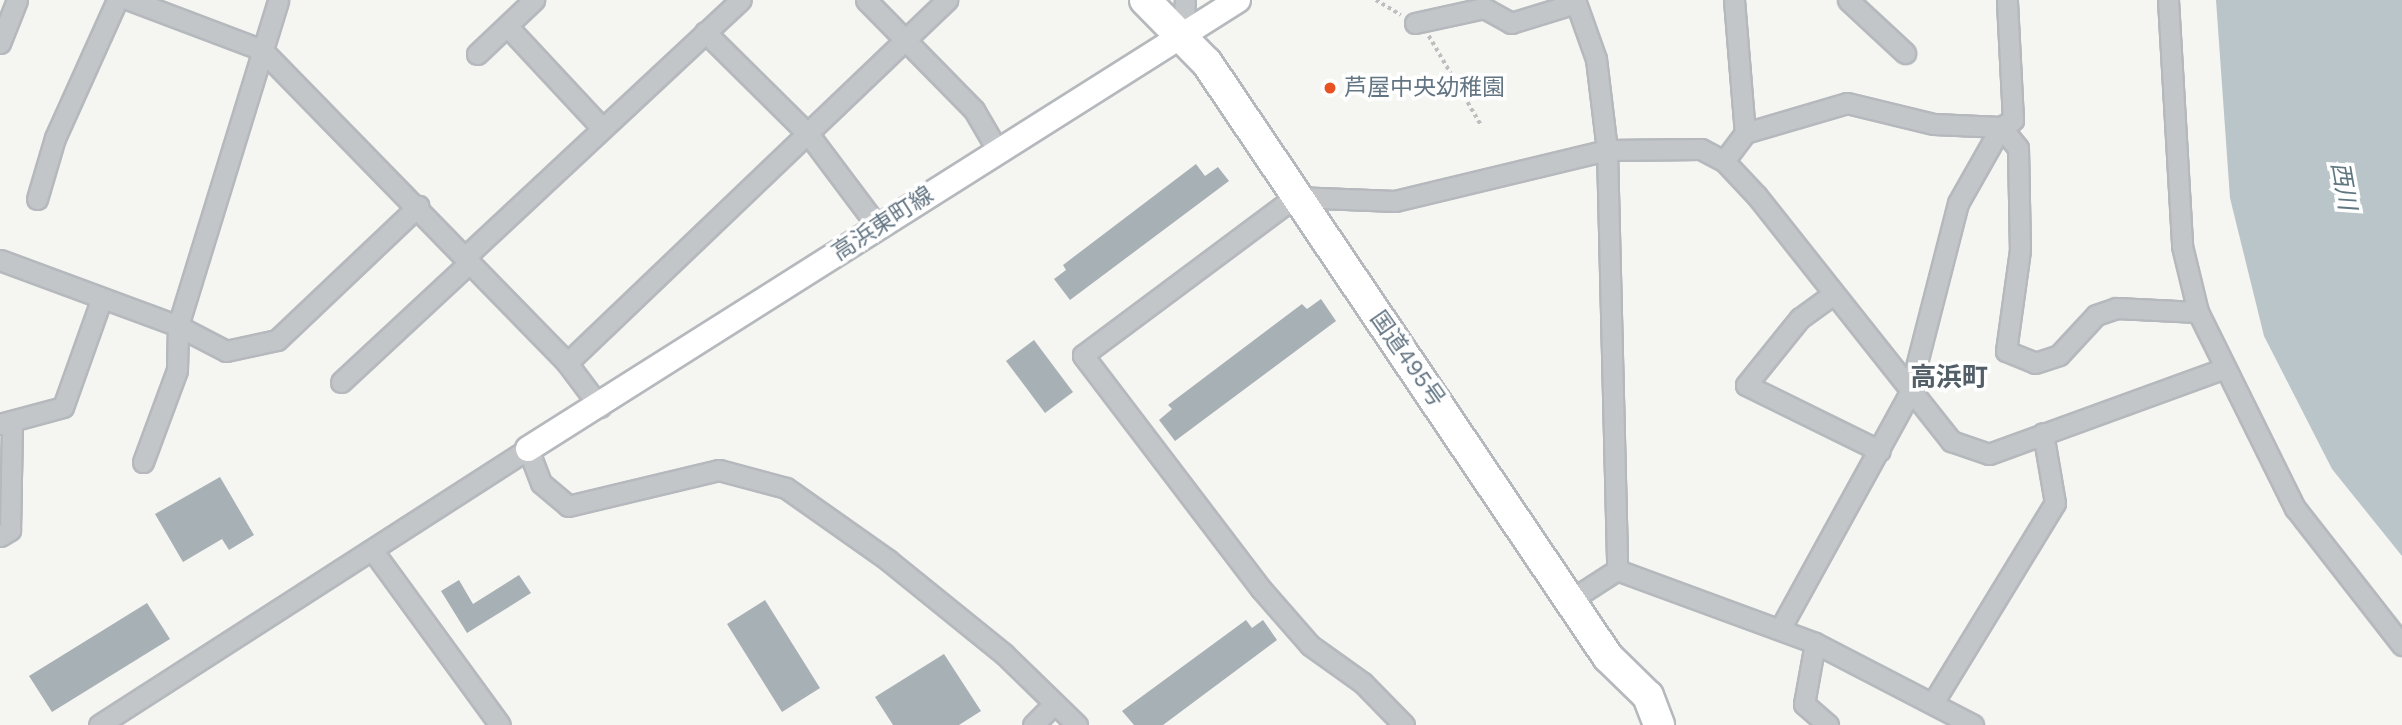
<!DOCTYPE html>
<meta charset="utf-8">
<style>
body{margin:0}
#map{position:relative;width:2402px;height:725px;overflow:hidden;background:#f5f5f1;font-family:"Work Sans","Noto Sans JP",sans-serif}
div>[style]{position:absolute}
.water>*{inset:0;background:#bac5c9}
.building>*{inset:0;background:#a7b0b5}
.path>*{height:3.5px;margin-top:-1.75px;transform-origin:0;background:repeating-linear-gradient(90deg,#bcbec0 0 3.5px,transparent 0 7px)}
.roads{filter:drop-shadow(2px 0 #b5b9bd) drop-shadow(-2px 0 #b5b9bd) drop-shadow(0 2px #b5b9bd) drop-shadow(0 -2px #b5b9bd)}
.minor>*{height:19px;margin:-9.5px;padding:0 9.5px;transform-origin:9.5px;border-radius:9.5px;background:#c2c6c9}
.major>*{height:24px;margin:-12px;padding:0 12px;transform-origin:12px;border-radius:12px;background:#fff}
.highway>*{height:30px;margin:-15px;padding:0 15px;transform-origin:15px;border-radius:15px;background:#fff}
.dots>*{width:19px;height:19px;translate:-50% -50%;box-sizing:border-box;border:4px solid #fff;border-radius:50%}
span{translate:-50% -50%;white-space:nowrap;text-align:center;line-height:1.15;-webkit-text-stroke:7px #fff;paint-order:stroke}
.poi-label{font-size:23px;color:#637583}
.left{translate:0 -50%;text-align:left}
.street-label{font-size:23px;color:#637583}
.water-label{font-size:24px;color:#5f7780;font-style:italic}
.quarter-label{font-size:26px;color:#525e68;font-weight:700}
</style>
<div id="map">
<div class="water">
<div style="clip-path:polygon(2216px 0,2402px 0,2402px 556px,2332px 469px,2264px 336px,2230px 198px)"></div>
</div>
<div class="building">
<div style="clip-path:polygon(1196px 164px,1205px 176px,1218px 167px,1229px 181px,1070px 300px,1054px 279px,1066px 270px,1063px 265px)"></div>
<div style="clip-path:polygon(1321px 299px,1336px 321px,1175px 441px,1159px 420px,1172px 409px,1168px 405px,1302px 304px,1307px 309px)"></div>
<div style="clip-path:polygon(1034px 340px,1073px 392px,1045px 413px,1006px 361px)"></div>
<div style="clip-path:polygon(220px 477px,254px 535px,229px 550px,222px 539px,183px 562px,155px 514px)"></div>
<div style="clip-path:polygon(519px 575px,531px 593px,467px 633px,441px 591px,459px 580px,473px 604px)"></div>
<div style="clip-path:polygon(765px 600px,820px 688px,782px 712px,727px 624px)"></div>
<div style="clip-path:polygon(147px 603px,170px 639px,52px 712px,29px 676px)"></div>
<div style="clip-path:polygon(1246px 620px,1252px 628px,1263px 620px,1277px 640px,1163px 725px,1134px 725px,1122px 711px)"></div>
<div style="clip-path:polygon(944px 654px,981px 711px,959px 725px,893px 725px,875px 697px)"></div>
</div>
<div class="path">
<div style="left:1376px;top:0;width:29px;rotate:31deg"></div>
<div style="left:1429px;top:36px;width:103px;rotate:59.7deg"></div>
</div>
<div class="roads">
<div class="minor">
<div style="left:130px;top:0;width:141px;rotate:20.7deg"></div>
<div style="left:262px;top:50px;width:437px;rotate:45.7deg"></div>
<div style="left:567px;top:363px;width:55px;rotate:53.1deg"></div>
<div style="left:866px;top:0;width:154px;rotate:45.5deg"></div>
<div style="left:974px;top:110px;width:48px;rotate:59.7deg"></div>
<div style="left:1575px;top:0;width:63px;rotate:70.4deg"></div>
<div style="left:1596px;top:59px;width:92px;rotate:83.1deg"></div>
<div style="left:1607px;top:150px;width:420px;rotate:88.6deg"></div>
<div style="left:1734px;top:0;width:133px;rotate:85.3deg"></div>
<div style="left:1848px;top:0;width:78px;rotate:42.9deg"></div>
<div style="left:2168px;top:0;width:246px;rotate:86.7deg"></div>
<div style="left:2182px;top:246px;width:68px;rotate:76.4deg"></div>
<div style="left:2198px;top:312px;width:219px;rotate:63.7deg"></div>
<div style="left:2295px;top:508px;width:174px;rotate:52deg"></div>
<div style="left:1415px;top:23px;width:71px;rotate:-12.3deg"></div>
<div style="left:1484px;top:8px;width:31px;rotate:29deg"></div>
<div style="left:1511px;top:23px;width:68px;rotate:-17.1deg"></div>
<div style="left:507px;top:26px;width:139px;rotate:47deg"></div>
<div style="left:705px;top:32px;width:146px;rotate:44.7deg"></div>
<div style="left:809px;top:135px;width:115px;rotate:53.1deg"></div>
<div style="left:1183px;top:36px;width:36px;rotate:-87deg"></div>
<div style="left:0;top:43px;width:46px;rotate:-68.4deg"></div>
<div style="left:477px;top:54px;width:79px;rotate:-43.5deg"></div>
<div style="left:2001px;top:127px;width:27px;rotate:51deg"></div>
<div style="left:2018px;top:148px;width:102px;rotate:88.9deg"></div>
<div style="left:2020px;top:250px;width:102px;rotate:97.9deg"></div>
<div style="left:2006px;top:351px;width:31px;rotate:22deg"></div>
<div style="left:2035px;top:363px;width:25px;rotate:-18deg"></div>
<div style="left:2059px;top:355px;width:54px;rotate:-47.2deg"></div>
<div style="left:2096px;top:315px;width:21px;rotate:-19deg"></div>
<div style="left:2116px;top:308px;width:82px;rotate:2.8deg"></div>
<div style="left:1724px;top:161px;width:35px;rotate:-53deg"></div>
<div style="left:1745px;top:133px;width:106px;rotate:-16.4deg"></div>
<div style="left:1847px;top:103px;width:89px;rotate:13.6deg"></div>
<div style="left:1934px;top:124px;width:67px;rotate:2.6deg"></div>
<div style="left:37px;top:199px;width:64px;rotate:-73.6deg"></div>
<div style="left:55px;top:138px;width:151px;rotate:-65.8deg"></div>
<div style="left:465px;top:257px;width:377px;rotate:-43deg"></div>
<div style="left:0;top:260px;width:190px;rotate:20.3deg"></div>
<div style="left:178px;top:326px;width:54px;rotate:27.5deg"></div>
<div style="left:226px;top:351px;width:52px;rotate:-12.2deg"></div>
<div style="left:277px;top:340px;width:195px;rotate:-43.5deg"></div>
<div style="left:1832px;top:295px;width:39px;rotate:144deg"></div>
<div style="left:1800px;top:318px;width:86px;rotate:128.9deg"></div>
<div style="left:1746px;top:385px;width:149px;rotate:26.2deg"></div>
<div style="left:567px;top:363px;width:526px;rotate:-43.69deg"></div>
<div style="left:341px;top:382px;width:176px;rotate:-42.9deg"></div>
<div style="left:0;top:424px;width:65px;rotate:-15.1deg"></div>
<div style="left:63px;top:407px;width:114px;rotate:-70.4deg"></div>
<div style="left:143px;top:462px;width:98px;rotate:-69.7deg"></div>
<div style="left:177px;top:370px;width:44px;rotate:-88.7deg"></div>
<div style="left:178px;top:326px;width:341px;rotate:-72.9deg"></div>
<div style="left:0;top:536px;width:12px;rotate:-31deg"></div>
<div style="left:10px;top:530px;width:109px;rotate:-88.9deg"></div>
<div style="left:373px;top:551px;width:215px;rotate:53.9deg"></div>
<div style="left:1617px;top:570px;width:211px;rotate:20.2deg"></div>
<div style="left:1815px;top:643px;width:178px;rotate:27.4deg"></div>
<div style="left:1572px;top:599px;width:54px;rotate:-32.8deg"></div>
<div style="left:1780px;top:629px;width:268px;rotate:-61.2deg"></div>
<div style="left:1909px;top:394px;width:197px;rotate:-75.6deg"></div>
<div style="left:1958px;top:203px;width:87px;rotate:-60.5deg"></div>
<div style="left:2001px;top:127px;width:14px;rotate:-30deg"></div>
<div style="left:2013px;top:120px;width:120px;rotate:-92.9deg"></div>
<div style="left:1815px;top:643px;width:62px;rotate:100.2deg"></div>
<div style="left:1804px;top:704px;width:32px;rotate:41deg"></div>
<div style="left:1934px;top:701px;width:232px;rotate:-58.6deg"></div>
<div style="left:2055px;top:503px;width:71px;rotate:-99.7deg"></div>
<div style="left:99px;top:725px;width:510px;rotate:-32.76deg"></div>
<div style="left:528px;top:449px;width:36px;rotate:69deg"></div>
<div style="left:541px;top:483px;width:35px;rotate:40deg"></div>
<div style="left:568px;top:506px;width:155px;rotate:-13.4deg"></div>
<div style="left:719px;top:470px;width:69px;rotate:15deg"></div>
<div style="left:786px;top:488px;width:125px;rotate:35.2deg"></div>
<div style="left:888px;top:560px;width:149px;rotate:39deg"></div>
<div style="left:1004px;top:654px;width:102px;rotate:44.2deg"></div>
<div style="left:1033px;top:725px;width:30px;rotate:-45deg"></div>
<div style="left:1404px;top:725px;width:59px;rotate:-134.3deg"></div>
<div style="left:1363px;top:683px;width:65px;rotate:-144.4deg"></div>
<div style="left:1310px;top:645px;width:74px;rotate:-131.2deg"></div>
<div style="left:1261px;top:589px;width:294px;rotate:-127.3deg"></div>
<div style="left:1083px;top:355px;width:264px;rotate:-36.7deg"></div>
<div style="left:1295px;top:197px;width:100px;rotate:2.3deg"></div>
<div style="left:1395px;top:201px;width:218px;rotate:-13.5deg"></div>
<div style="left:1607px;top:150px;width:94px;rotate:-0.6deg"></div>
<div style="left:1701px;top:149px;width:26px;rotate:28deg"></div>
<div style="left:1724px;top:161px;width:48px;rotate:46.7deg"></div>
<div style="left:1757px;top:196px;width:313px;rotate:51.6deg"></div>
<div style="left:1951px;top:441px;width:40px;rotate:18.9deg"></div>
<div style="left:1989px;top:454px;width:248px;rotate:-20deg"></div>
</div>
<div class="major">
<div style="left:528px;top:449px;width:840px;rotate:-32.31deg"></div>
</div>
<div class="highway">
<div style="left:1145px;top:0;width:88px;rotate:45.5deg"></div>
<div style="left:1207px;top:63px;width:717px;rotate:55.98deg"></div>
<div style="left:1608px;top:657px;width:56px;rotate:44.3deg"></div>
<div style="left:1648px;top:696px;width:31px;rotate:69deg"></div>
</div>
</div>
<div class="dots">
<div style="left:1330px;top:88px;background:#e75220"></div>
</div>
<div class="poi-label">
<span class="left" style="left:1344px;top:88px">芦屋中央幼稚園</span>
</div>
<div class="street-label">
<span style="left:883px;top:224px;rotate:-33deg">高浜東町線</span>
<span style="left:1407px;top:359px;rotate:55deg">国道495号</span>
</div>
<div class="water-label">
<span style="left:2343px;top:186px;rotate:80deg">西川</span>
</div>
<div class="quarter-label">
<span style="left:1949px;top:378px">高浜町</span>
</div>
</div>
